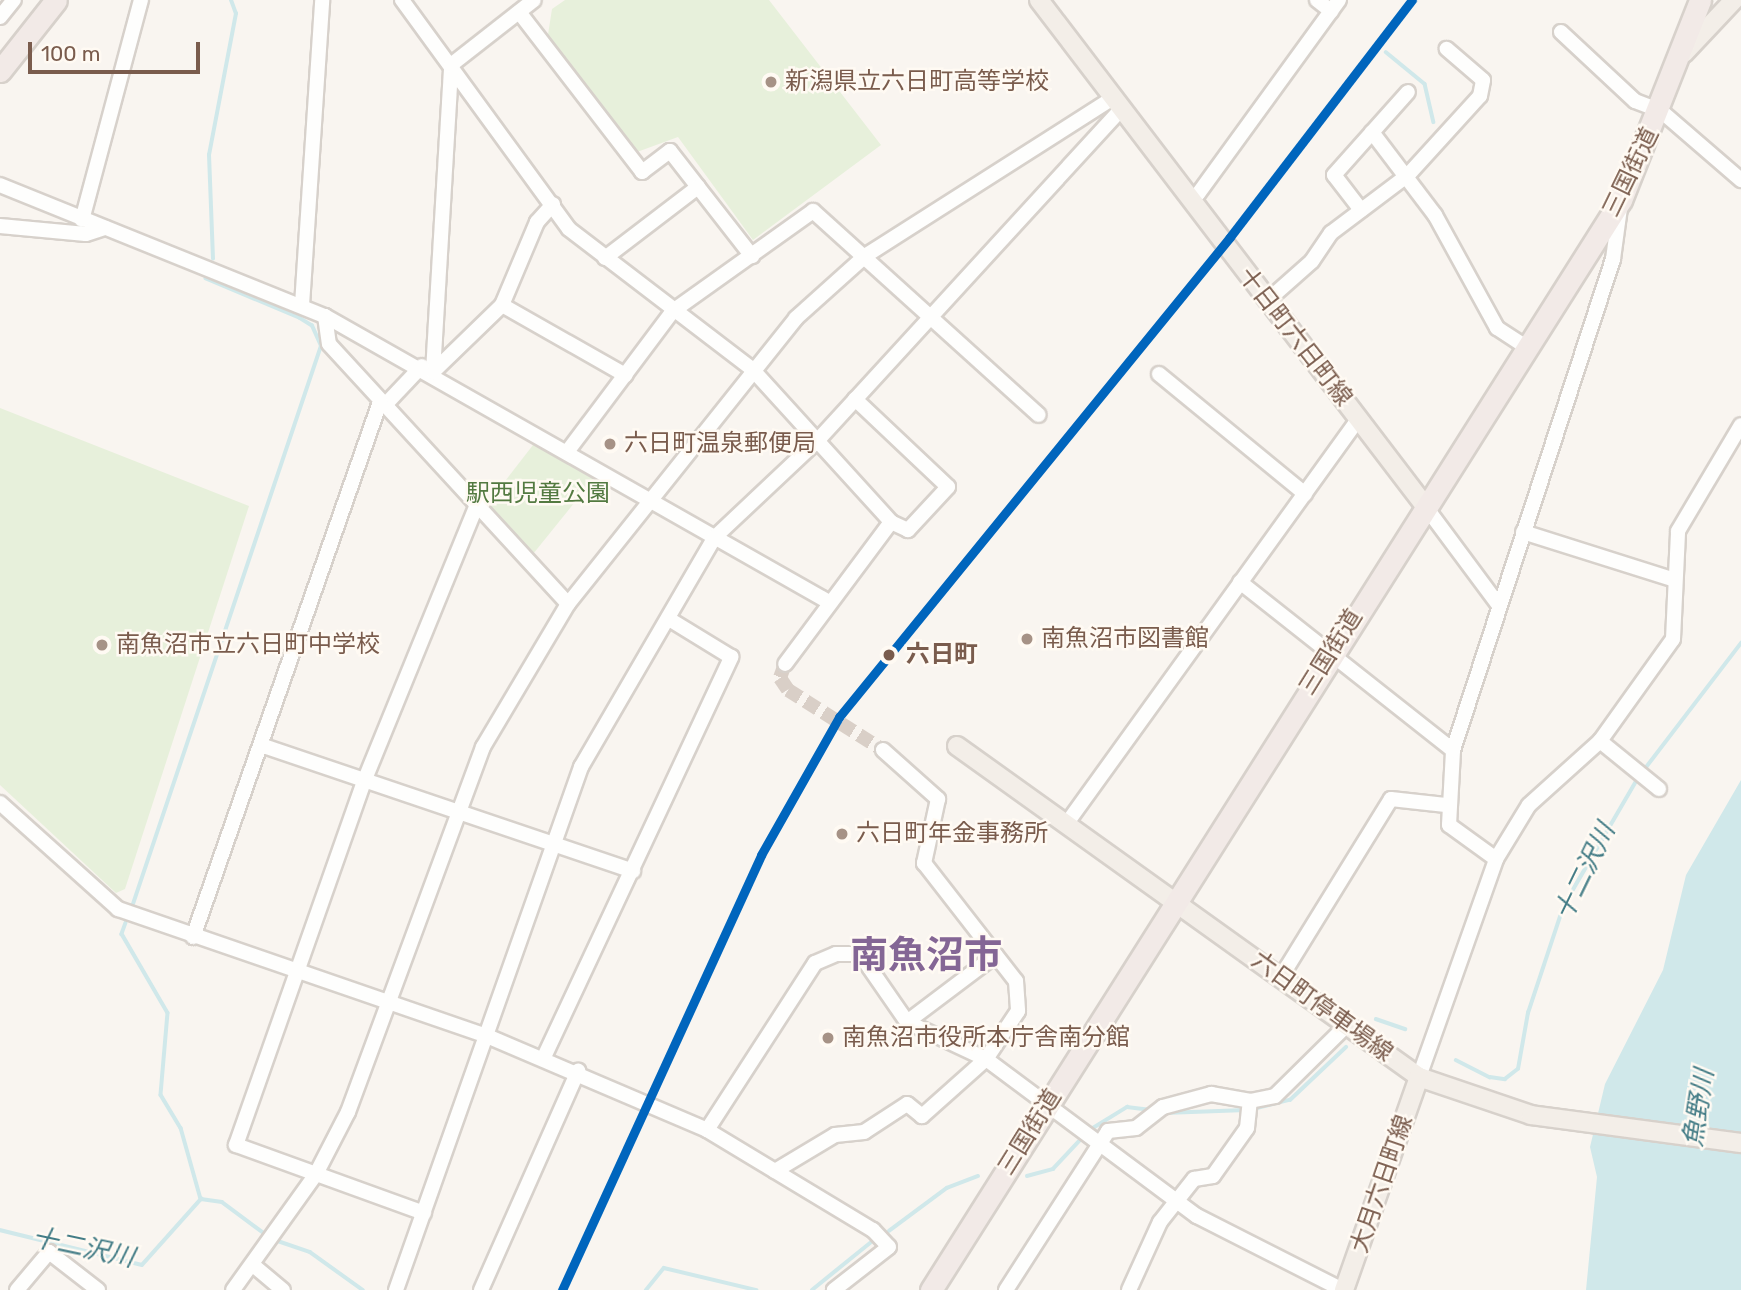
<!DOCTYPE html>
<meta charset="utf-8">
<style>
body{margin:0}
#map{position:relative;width:1741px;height:1290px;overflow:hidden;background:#f9f5f0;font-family:Rubik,"Noto Sans JP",sans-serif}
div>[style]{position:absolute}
.green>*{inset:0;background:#e7f0db}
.water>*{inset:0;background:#d0e8ea}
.stream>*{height:3.5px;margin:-1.75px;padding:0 1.75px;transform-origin:1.75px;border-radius:1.75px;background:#d0e8ea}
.minor-tunnel>*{height:14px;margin-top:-7px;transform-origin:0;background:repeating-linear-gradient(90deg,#d9cfc7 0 14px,transparent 0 21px)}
.roads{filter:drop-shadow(2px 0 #d7d1cb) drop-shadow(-2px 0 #d7d1cb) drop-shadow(0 2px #d7d1cb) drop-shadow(0 -2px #d7d1cb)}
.minor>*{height:14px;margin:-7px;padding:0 7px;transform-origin:7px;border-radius:7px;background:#fefefd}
.major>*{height:18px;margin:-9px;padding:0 9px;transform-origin:9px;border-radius:9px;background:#f3eee8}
.highway>*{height:21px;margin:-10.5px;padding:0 10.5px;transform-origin:10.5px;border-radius:10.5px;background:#f2eae7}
.rail-1>*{height:9px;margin:-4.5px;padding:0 4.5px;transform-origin:4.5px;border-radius:4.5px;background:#0065bd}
.dots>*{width:19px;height:19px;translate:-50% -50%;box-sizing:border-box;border:4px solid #fffaf3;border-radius:50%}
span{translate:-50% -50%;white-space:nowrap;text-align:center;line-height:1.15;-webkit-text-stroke:5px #fffaf3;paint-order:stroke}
.poi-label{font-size:24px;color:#7a5c4d}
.left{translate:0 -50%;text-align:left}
.street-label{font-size:24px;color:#7a5c4d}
.park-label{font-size:24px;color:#537a41}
.stop-label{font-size:24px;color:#7a5c4d;font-weight:700}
.water-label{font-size:26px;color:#437c86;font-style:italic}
.town-label{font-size:38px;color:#846695;font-weight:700}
.scale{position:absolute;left:28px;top:42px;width:172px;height:32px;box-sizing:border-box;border:4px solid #7a5c4d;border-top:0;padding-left:9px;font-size:21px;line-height:24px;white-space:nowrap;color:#7a5c4d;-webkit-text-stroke:5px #fffaf3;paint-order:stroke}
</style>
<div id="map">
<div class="green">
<div style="clip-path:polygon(565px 0,769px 0,881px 145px,753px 240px,678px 137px,637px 152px,547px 41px,552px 9px)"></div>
<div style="clip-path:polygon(0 408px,249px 506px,125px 889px,116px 893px,0 785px)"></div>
<div style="clip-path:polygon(540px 436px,600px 471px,529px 559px,485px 507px)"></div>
</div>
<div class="water">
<div style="clip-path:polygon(1741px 780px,1741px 1290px,1586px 1290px,1597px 1177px,1590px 1147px,1605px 1084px,1663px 970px,1686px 875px)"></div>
</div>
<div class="stream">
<div style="left:1386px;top:52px;width:50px;rotate:39.4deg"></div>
<div style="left:1425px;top:84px;width:39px;rotate:77deg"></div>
<div style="left:213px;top:259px;width:104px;rotate:-92.2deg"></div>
<div style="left:209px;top:155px;width:144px;rotate:-79.2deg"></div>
<div style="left:236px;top:14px;width:15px;rotate:-110deg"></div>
<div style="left:1644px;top:770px;width:160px;rotate:-52.6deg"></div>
<div style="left:133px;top:904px;width:589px;rotate:-71.38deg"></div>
<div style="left:321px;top:346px;width:22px;rotate:-114deg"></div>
<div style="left:312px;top:326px;width:15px;rotate:-148deg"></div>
<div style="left:299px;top:318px;width:101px;rotate:-157.2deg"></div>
<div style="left:126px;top:923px;width:12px;rotate:110deg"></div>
<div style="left:122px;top:934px;width:91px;rotate:59.8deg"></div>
<div style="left:168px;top:1013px;width:82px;rotate:94.9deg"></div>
<div style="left:161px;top:1095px;width:39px;rotate:59deg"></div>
<div style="left:181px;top:1128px;width:74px;rotate:74.3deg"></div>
<div style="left:1376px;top:1019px;width:31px;rotate:19deg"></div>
<div style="left:1456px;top:1060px;width:38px;rotate:27deg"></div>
<div style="left:1490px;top:1077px;width:15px;rotate:8deg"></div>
<div style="left:1505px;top:1079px;width:16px;rotate:-38deg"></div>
<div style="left:1518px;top:1069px;width:57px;rotate:-79.9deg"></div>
<div style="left:1528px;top:1013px;width:114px;rotate:-71.6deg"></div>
<div style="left:1564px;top:905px;width:149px;rotate:-59.8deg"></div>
<div style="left:1253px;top:1109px;width:38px;rotate:-14deg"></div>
<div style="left:1290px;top:1100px;width:77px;rotate:-43.4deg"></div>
<div style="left:1164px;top:1113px;width:82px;rotate:-2.1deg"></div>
<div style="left:1088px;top:1131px;width:46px;rotate:-31.6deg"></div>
<div style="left:1127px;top:1107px;width:26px;rotate:7deg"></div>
<div style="left:1027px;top:1176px;width:27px;rotate:-15deg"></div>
<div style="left:1053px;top:1169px;width:44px;rotate:-46.8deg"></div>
<div style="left:201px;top:1199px;width:21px;rotate:8deg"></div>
<div style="left:222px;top:1202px;width:57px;rotate:36.5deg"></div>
<div style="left:0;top:1230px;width:146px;rotate:13.8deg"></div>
<div style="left:142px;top:1265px;width:89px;rotate:-48.2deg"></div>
<div style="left:889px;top:1231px;width:72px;rotate:-36.6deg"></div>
<div style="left:947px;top:1188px;width:33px;rotate:-21deg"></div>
<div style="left:275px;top:1240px;width:37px;rotate:19deg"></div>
<div style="left:310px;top:1252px;width:65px;rotate:35.6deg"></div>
<div style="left:646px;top:1290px;width:28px;rotate:-51deg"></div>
<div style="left:664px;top:1268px;width:95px;rotate:13.4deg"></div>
<div style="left:812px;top:1290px;width:75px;rotate:-39deg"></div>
</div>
<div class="minor-tunnel">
<div style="left:785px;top:664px;width:15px;rotate:110deg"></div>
<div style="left:780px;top:678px;width:14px;rotate:56deg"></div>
<div style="left:788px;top:690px;width:112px;rotate:32.3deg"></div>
</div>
<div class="roads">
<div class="minor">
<div style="left:402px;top:0;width:283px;rotate:53.9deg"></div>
<div style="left:569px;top:229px;width:230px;rotate:37.4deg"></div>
<div style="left:752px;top:369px;width:207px;rotate:47.7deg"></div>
<div style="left:891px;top:522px;width:177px;rotate:126.7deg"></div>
<div style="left:1317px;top:0;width:18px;rotate:38deg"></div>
<div style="left:519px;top:12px;width:202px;rotate:52.4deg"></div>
<div style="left:642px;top:172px;width:35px;rotate:-37deg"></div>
<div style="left:670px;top:151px;width:46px;rotate:52.1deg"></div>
<div style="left:0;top:17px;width:22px;rotate:-51deg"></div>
<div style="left:1561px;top:32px;width:101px;rotate:43deg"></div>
<div style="left:1635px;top:101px;width:28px;rotate:21deg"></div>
<div style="left:1661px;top:111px;width:106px;rotate:40.8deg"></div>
<div style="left:1372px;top:132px;width:104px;rotate:52.8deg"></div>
<div style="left:1435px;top:215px;width:129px;rotate:61.2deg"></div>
<div style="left:1497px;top:328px;width:35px;rotate:33deg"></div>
<div style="left:0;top:185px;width:350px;rotate:22deg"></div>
<div style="left:325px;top:316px;width:577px;rotate:29.58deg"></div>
<div style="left:1188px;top:197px;width:10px;rotate:-17deg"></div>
<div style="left:1198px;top:194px;width:240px;rotate:-54deg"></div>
<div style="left:1361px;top:210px;width:44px;rotate:-127.6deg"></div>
<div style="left:1334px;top:175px;width:111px;rotate:-48.3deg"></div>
<div style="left:82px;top:220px;width:228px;rotate:-75deg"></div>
<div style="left:0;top:226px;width:86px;rotate:5.3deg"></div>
<div style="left:86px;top:234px;width:20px;rotate:-18deg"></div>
<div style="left:605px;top:258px;width:117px;rotate:-37.4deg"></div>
<div style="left:698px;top:187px;width:88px;rotate:52deg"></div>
<div style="left:1267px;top:301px;width:60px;rotate:-41.6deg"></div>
<div style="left:1312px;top:261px;width:34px;rotate:-56deg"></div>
<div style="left:1331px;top:233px;width:96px;rotate:-37deg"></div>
<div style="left:1408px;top:175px;width:107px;rotate:-47.7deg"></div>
<div style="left:1480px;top:96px;width:16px;rotate:-79deg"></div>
<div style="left:1483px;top:80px;width:48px;rotate:-139.3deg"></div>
<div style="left:302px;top:305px;width:306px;rotate:-86.2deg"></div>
<div style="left:502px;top:305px;width:142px;rotate:29.6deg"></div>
<div style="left:325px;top:316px;width:28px;rotate:82deg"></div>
<div style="left:329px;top:344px;width:353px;rotate:47.4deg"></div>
<div style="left:434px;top:371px;width:95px;rotate:-44.1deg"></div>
<div style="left:502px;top:305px;width:90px;rotate:-67.1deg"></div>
<div style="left:537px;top:222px;width:24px;rotate:-48deg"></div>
<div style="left:433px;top:372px;width:308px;rotate:-86.6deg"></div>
<div style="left:451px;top:65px;width:105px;rotate:-38.1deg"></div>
<div style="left:1159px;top:374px;width:189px;rotate:39.4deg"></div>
<div style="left:855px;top:399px;width:128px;rotate:43.4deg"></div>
<div style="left:948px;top:487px;width:59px;rotate:132.9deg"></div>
<div style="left:908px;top:530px;width:19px;rotate:-155deg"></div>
<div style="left:384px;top:406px;width:55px;rotate:-46.5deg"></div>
<div style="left:567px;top:452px;width:176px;rotate:-53.1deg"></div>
<div style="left:673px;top:311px;width:172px;rotate:-35.5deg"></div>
<div style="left:813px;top:211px;width:304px;rotate:42.1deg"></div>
<div style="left:1425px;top:506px;width:121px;rotate:53.4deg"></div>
<div style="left:1523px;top:532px;width:159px;rotate:17.5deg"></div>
<div style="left:1240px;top:582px;width:271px;rotate:38.3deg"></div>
<div style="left:1600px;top:741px;width:76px;rotate:39.1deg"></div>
<div style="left:261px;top:745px;width:393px;rotate:18.7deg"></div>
<div style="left:883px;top:750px;width:74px;rotate:41.7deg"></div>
<div style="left:938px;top:799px;width:66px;rotate:102.3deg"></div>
<div style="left:924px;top:863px;width:150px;rotate:52.1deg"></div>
<div style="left:1016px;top:981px;width:30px;rotate:86deg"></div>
<div style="left:1018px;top:1011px;width:58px;rotate:123.7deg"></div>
<div style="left:986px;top:1059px;width:263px;rotate:36.7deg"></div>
<div style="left:1197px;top:1216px;width:164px;rotate:26.9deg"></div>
<div style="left:0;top:803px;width:159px;rotate:41.9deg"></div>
<div style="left:118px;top:909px;width:390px;rotate:19deg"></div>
<div style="left:487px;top:1036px;width:239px;rotate:23.1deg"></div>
<div style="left:707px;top:1130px;width:194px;rotate:31.1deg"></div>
<div style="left:873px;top:1230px;width:23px;rotate:47deg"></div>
<div style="left:889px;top:1247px;width:70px;rotate:142deg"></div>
<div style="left:1067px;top:823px;width:498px;rotate:-54.2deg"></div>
<div style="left:1496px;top:859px;width:63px;rotate:-58.6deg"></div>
<div style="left:1529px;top:805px;width:96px;rotate:-42deg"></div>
<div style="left:1600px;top:741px;width:125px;rotate:-54.4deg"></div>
<div style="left:1673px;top:639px;width:108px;rotate:-87.3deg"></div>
<div style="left:1678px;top:531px;width:123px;rotate:-59.3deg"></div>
<div style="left:193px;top:937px;width:567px;rotate:-70.73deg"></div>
<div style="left:1281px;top:977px;width:209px;rotate:-58.3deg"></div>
<div style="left:1391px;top:799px;width:55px;rotate:6.2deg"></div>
<div style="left:907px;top:1022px;width:111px;rotate:-37deg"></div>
<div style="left:544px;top:1057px;width:442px;rotate:-64.9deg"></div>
<div style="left:731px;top:657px;width:73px;rotate:-148.5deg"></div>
<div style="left:1419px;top:1077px;width:231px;rotate:-70.5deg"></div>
<div style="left:1496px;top:859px;width:58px;rotate:-144.1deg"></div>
<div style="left:1449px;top:825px;width:75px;rotate:-86.9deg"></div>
<div style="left:1453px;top:750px;width:516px;rotate:-71.95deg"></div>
<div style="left:1613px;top:259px;width:51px;rotate:-82.2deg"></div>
<div style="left:707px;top:1130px;width:199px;rotate:-57.1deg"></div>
<div style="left:815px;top:963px;width:23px;rotate:-23deg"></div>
<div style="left:836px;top:954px;width:24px"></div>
<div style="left:860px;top:954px;width:83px;rotate:55.3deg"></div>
<div style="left:907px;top:1022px;width:87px;rotate:25.1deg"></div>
<div style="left:986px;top:1059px;width:86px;rotate:138.3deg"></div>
<div style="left:922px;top:1116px;width:19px;rotate:-141deg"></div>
<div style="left:907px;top:1104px;width:51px;rotate:146.9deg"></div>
<div style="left:864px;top:1132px;width:29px;rotate:174deg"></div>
<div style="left:835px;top:1135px;width:70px;rotate:149deg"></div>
<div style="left:424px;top:1213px;width:200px;rotate:-160.1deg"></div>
<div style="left:236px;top:1145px;width:388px;rotate:-70.6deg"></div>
<div style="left:365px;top:779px;width:301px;rotate:-67.8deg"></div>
<div style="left:253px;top:1265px;width:39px;rotate:40deg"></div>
<div style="left:17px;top:1290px;width:50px;rotate:-49.9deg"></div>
<div style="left:49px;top:1252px;width:62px;rotate:37.8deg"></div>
<div style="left:233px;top:1290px;width:143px;rotate:-54.4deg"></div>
<div style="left:316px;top:1174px;width:70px;rotate:-62.7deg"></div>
<div style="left:348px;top:1112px;width:389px;rotate:-69.7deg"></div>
<div style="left:483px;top:747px;width:166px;rotate:-59.3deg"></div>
<div style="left:568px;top:604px;width:366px;rotate:-51.4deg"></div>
<div style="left:796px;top:318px;width:93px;rotate:-41.9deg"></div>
<div style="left:865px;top:256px;width:290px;rotate:-32.5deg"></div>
<div style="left:396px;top:1290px;width:555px;rotate:-70.52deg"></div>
<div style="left:581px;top:767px;width:266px;rotate:-59.8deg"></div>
<div style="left:715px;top:537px;width:141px;rotate:-43.3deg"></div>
<div style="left:818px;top:440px;width:447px;rotate:-47.5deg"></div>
<div style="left:481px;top:1290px;width:240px;rotate:-66.1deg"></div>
<div style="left:1006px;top:1290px;width:189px;rotate:-57.3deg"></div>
<div style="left:1108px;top:1131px;width:28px;rotate:-6deg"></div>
<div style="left:1136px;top:1128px;width:34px;rotate:-38deg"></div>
<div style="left:1163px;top:1107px;width:50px;rotate:-15.2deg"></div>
<div style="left:1211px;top:1094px;width:40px;rotate:10deg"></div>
<div style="left:1250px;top:1101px;width:25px;rotate:-11deg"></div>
<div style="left:1275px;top:1096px;width:101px;rotate:-44.6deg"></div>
<div style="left:1129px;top:1290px;width:75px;rotate:-65.5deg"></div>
<div style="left:1160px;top:1222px;width:55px;rotate:-51.7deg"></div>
<div style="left:1194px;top:1179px;width:19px;rotate:-9deg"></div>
<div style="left:1213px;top:1176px;width:59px;rotate:-54.7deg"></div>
<div style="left:1247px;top:1128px;width:27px;rotate:-84deg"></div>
</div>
<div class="major">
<div style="left:1039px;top:0;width:636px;rotate:52.66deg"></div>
<div style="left:1684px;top:53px;width:73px;rotate:-46.7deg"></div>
<div style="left:957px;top:746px;width:568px;rotate:35.62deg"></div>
<div style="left:1419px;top:1077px;width:118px;rotate:18.7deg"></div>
<div style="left:1531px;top:1115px;width:212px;rotate:7.6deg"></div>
<div style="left:1344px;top:1290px;width:226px;rotate:-70.6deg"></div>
</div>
<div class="highway">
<div style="left:0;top:71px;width:90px;rotate:-51.7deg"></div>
<div style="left:931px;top:1290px;width:1290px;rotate:-57.67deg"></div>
<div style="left:1621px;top:200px;width:215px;rotate:-68.4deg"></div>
</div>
</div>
<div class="rail-1">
<div style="left:562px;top:1290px;width:478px;rotate:-65.4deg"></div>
<div style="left:761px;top:855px;width:159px;rotate:-60.5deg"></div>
<div style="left:839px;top:717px;width:619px;rotate:-50.83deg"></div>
<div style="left:1230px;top:237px;width:299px;rotate:-52.5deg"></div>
</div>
<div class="dots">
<div style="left:771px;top:82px;background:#a69286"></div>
<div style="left:610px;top:444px;background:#a69286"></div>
<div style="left:1027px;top:639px;background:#a69286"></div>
<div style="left:102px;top:645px;background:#a69286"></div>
<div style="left:889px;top:655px;background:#7a5c4d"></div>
<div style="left:842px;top:834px;background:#a69286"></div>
<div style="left:828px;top:1038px;background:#a69286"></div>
</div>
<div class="poi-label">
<span class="left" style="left:785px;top:82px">新潟県立六日町高等学校</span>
<span class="left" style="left:624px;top:444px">六日町温泉郵便局</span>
<span class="left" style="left:1041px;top:639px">南魚沼市図書館</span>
<span class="left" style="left:116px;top:645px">南魚沼市立六日町中学校</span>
<span class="left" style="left:856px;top:834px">六日町年金事務所</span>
<span class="left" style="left:842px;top:1038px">南魚沼市役所本庁舎南分館</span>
</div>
<div class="street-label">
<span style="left:1631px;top:172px;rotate:-64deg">三国街道</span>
<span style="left:1295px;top:337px;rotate:52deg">十日町六日町線</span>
<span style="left:1331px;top:652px;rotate:-58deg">三国街道</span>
<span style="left:1322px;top:1007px;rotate:36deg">六日町停車場線</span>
<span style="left:1030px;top:1132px;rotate:-58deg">三国街道</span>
<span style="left:1382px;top:1184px;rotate:-71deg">大月六日町線</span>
</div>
<div class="park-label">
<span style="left:538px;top:494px">駅西児童公園</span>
</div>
<div class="stop-label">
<span class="left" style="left:906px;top:655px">六日町</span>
</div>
<div class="water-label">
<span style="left:1585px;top:872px;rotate:-64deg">十二沢川</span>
<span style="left:1699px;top:1108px;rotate:-81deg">魚野川</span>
<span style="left:83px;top:1248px;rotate:12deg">十二沢川</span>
</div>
<div class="town-label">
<span style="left:926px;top:956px">南魚沼市</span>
</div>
<div class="scale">100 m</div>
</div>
